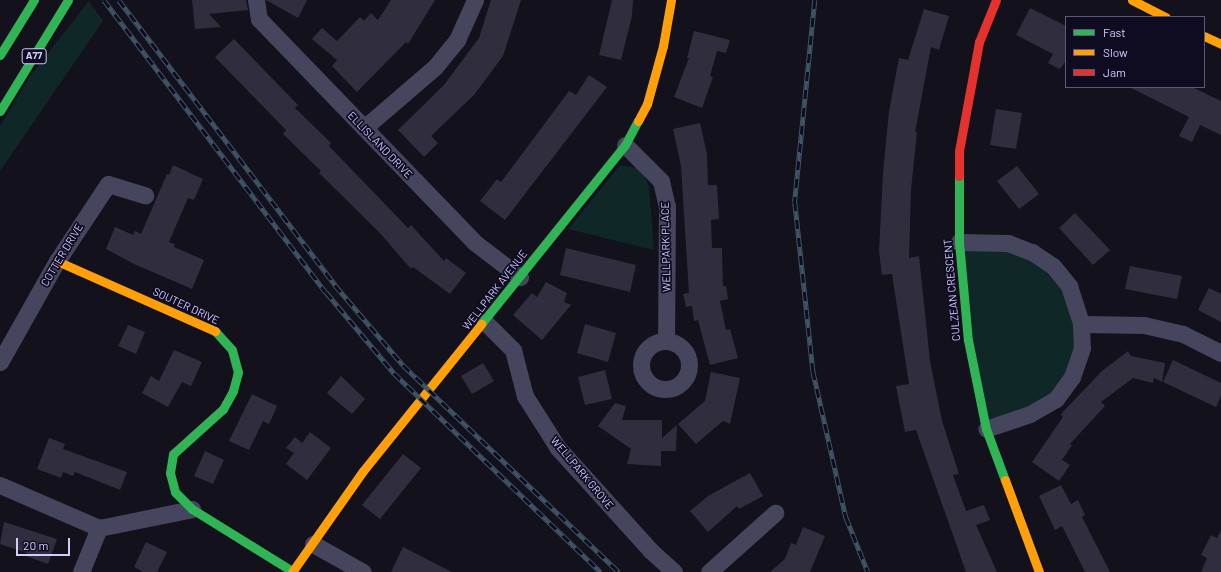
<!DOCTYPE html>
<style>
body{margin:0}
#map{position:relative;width:1221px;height:572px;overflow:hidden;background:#12111c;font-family:Barlow,sans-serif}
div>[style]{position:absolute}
.green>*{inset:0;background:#0f2727}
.building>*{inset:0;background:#302e3e}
.street>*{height:17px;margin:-8.5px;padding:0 8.5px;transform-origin:8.5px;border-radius:8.5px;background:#45455d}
.street>.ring{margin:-8.5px;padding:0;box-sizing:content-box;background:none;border:17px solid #45455d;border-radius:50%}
.fast>*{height:9px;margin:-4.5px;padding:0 4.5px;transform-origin:4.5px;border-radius:4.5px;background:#30b455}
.slow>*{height:9px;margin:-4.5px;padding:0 4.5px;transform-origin:4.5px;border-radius:4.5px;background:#ff9f0a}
.jam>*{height:9px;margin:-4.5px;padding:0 4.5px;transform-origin:4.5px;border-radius:4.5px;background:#e5322d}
.rail>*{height:4.5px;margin-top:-2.25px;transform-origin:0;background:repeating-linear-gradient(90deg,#0f0c21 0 9px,#3e5565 0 18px);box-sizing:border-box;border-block:1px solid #3e5565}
span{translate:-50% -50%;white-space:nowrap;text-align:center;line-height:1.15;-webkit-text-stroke:3.5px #0f0c21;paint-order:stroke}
.shield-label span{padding:1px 3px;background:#0f0c21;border:1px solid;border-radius:3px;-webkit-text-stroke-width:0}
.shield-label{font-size:10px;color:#d0ccff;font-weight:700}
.street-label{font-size:11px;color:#d0ccff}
.legend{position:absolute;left:1065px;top:16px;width:140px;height:72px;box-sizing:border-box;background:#0f0c21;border:1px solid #5c597a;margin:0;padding:5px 7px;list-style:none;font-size:12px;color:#d0ccff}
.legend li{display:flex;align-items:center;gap:8px;height:20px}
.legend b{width:20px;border:1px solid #5c597a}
.scale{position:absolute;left:16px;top:538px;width:54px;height:18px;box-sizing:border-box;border:2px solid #d0ccff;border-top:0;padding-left:5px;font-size:12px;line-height:14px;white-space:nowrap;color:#d0ccff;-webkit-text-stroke:3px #0f0c21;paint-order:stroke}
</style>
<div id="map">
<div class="green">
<div style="clip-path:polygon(89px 1px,103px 21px,0 171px,0 126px,30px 76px)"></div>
<div style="clip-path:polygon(620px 165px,637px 168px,644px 175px,649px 186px,654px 250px,568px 229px)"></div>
<div style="clip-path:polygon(959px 242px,1008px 243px,1069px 286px,1082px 348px,1056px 399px,986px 429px)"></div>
</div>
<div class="building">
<div style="clip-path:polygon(192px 0,246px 0,248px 10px,209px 14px,221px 27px,195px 29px)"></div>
<div style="clip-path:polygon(266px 0,307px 0,298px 18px)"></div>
<div style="clip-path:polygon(391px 0,435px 0,408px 44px,406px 42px,357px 92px,332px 66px,337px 60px,312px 39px,322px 28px,337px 41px,360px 17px,364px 21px,371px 13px,378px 20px)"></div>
<div style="clip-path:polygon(491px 0,521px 0,503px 56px,474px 95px,431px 136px,438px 143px,424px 157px,398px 130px,444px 85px,464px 58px,479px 38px)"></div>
<div style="clip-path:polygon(612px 0,633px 0,632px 16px,621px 60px,599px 55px)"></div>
<div style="clip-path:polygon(1030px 8px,1066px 26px,1066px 61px,1060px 69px,1048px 63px,1053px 54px,1016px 35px)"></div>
<div style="clip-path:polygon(924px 9px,949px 16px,939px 50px,931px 47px,915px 132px,917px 132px,911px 190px,909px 258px,919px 256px,930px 361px,942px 421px,959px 474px,953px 475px,966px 511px,984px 505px,990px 520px,976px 525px,997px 572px,966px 572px,916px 430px,905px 432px,896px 386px,909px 384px,892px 274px,882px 275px,879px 251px,883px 173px,889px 111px,899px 58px,908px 60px)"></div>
<div style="clip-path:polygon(694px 31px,730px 40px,726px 53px,717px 51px,710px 76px,713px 77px,702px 108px,674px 97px,689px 58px,687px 58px)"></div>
<div style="clip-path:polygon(234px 39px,298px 105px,295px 108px,331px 143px,329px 146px,408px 228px,411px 225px,444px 261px,446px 258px,466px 273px,450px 294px,413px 267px,411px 269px,379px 232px,319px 173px,321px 171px,283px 134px,286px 130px,215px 57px)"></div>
<div style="clip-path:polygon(589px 75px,607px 87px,505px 220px,480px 201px,497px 179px,501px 182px,569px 91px,576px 95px)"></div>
<div style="clip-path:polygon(1129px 87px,1192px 87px,1221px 101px,1221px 135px,1200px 125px,1192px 142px,1179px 136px,1189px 117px)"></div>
<div style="clip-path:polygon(996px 109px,1022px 113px,1016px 149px,990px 145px)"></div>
<div style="clip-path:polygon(700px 123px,707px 154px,708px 185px,717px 185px,719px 219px,711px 220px,712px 248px,722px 248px,723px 286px,726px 286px,728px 299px,720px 301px,726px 330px,730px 329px,738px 358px,710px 365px,698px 320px,694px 321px,692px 306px,686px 307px,683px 294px,689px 293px,686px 246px,681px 166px,673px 129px)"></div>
<div style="clip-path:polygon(173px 165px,203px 179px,194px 200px,188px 198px,169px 242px,175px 244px,174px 247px,204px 260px,192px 289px,134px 264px,106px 249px,115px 227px,133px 235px,135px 231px,141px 234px,167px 174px,169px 175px)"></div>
<div style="clip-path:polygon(1017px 166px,1039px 194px,1019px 209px,997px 181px)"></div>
<div style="clip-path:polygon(1075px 213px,1110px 250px,1093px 265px,1059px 228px)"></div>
<div style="clip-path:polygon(566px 248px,636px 265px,630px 292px,560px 275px)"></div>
<div style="clip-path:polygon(1130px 266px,1182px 276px,1177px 299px,1125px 289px)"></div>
<div style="clip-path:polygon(546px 282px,567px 293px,564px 302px,571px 305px,542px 340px,513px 315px,532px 293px,537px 297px)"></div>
<div style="clip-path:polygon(1209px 288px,1221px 294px,1221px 322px,1198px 310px)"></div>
<div style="clip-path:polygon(585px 324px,616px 333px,608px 362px,577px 353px)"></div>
<div style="clip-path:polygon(128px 325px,145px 332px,136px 354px,118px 346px)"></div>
<div style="clip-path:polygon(174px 350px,202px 362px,191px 386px,182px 382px,168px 407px,142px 393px,151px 376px,159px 381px)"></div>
<div style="clip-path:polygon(1128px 351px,1131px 356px,1165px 363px,1162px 382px,1154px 378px,1153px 383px,1133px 378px,1101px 402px,1105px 406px,1070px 444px,1072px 445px,1062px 460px,1070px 465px,1059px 481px,1032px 462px,1063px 417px,1061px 414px,1102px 371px)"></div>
<div style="clip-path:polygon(1173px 360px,1221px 383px,1221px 396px,1216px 407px,1163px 382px)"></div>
<div style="clip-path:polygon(483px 363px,494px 381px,472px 394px,461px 376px)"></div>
<div style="clip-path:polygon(605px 370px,612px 399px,585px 405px,578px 377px)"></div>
<div style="clip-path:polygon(711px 372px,740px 378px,730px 424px,723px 421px,696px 444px,678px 424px,705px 401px)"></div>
<div style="clip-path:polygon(341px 376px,365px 399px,352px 414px,327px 393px)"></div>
<div style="clip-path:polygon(252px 394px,277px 406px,269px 424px,263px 421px,249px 450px,229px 441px)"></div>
<div style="clip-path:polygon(615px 403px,626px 406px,622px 420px,662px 420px,662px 438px,677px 425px,676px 451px,661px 451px,661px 466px,627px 464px,631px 449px,598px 426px)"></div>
<div style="clip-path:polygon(310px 432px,331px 448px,307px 480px,286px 464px,294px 453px,286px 448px,295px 437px,302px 443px)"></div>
<div style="clip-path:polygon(49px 438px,65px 444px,63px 449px,127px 472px,120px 490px,75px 472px,73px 476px,63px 472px,61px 478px,37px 469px)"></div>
<div style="clip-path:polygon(205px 451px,224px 460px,213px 484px,194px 476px)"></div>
<div style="clip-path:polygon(403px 454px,421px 468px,380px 519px,362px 505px)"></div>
<div style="clip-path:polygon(750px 473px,763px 496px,739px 509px,737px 506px,708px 532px,690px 511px,708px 496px)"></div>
<div style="clip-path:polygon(1061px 485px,1071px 504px,1078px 500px,1085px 515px,1082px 517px,1110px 572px,1085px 572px,1062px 526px,1055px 530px,1039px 496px)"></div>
<div style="clip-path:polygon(4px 522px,57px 539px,48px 564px,26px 556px,27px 553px,0 544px)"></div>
<div style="clip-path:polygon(803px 527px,825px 536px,810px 572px,770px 572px,785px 559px,791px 543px,796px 545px)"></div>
<div style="clip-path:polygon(1221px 530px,1221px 572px,1201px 572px,1207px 558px,1201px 555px,1211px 535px,1217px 538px)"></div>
<div style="clip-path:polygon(146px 542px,167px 552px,157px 572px,143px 572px,134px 567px)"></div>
<div style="clip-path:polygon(403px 547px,452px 572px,391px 572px)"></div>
</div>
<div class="street">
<div style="left:256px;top:0;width:19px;rotate:81deg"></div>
<div style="left:259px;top:19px;width:310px;rotate:46deg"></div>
<div style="left:474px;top:242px;width:58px;rotate:37.3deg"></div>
<div style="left:364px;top:128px;width:94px;rotate:-40.7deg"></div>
<div style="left:435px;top:67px;width:35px;rotate:-51deg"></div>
<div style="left:457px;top:40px;width:44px;rotate:-65.8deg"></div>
<div style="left:625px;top:145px;width:51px;rotate:45deg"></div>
<div style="left:661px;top:181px;width:26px;rotate:77deg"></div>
<div style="left:667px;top:206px;width:135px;rotate:90.4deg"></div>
<div style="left:959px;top:242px;width:49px;rotate:1.2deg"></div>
<div style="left:1008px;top:243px;width:26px;rotate:21deg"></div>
<div style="left:1032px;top:252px;width:25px;rotate:34deg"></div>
<div style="left:1053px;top:266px;width:26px;rotate:51deg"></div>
<div style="left:1069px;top:286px;width:40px;rotate:72deg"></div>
<div style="left:1081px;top:324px;width:24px;rotate:88deg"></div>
<div style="left:1082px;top:348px;width:31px;rotate:109deg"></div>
<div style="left:1072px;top:377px;width:27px;rotate:126deg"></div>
<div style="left:1056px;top:399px;width:30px;rotate:150deg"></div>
<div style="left:1030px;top:414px;width:46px;rotate:161.2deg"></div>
<div style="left:485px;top:322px;width:40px;rotate:45deg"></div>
<div style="left:513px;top:350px;width:48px;rotate:75.4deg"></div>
<div style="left:525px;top:396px;width:62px;rotate:57.6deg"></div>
<div style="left:558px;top:448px;width:139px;rotate:47.9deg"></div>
<div style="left:651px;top:551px;width:31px;rotate:42deg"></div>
<div style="left:1081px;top:324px;width:63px;rotate:0.9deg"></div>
<div style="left:1144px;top:325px;width:40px;rotate:13deg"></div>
<div style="left:1183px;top:334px;width:42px;rotate:26.6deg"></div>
<div class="ring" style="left:641px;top:341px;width:31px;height:31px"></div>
<div style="left:0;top:362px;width:116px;rotate:-60.6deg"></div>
<div style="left:57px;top:261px;width:92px;rotate:-56.5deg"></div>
<div style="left:108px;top:184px;width:39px;rotate:17deg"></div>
<div style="left:0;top:485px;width:108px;rotate:23.5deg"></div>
<div style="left:99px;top:528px;width:95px;rotate:-11.5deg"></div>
<div style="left:313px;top:544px;width:57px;rotate:29.2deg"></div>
<div style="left:81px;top:572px;width:48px;rotate:-67.8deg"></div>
<div style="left:709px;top:572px;width:89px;rotate:-41.8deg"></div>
</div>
<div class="fast">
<div style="left:0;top:55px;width:65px;rotate:-58.3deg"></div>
<div style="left:0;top:111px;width:130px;rotate:-58.5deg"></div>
<div style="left:959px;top:176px;width:66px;rotate:90deg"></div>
<div style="left:959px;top:242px;width:98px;rotate:84.8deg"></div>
<div style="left:968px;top:340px;width:91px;rotate:78.6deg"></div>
<div style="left:986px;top:429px;width:54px;rotate:69.6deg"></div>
<div style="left:481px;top:324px;width:230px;rotate:-51.2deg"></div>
<div style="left:625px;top:145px;width:27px;rotate:-62deg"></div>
<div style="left:215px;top:331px;width:25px;rotate:48deg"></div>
<div style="left:232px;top:350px;width:23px;rotate:75deg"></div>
<div style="left:238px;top:372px;width:20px;rotate:105deg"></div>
<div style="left:233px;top:391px;width:21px;rotate:119deg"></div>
<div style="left:223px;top:409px;width:67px;rotate:138deg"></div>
<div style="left:173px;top:454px;width:19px;rotate:99deg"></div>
<div style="left:170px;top:473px;width:20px;rotate:75deg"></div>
<div style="left:175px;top:492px;width:24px;rotate:45deg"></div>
<div style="left:192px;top:509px;width:118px;rotate:31.8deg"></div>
</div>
<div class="slow">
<div style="left:1132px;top:0;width:38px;rotate:27deg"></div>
<div style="left:1204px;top:36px;width:19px;rotate:25deg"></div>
<div style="left:638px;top:121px;width:19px;rotate:-62deg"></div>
<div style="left:647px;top:104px;width:60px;rotate:-74.6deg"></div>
<div style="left:663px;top:46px;width:47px;rotate:-80.1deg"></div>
<div style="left:57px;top:261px;width:173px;rotate:23.9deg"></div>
<div style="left:1005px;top:480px;width:98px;rotate:69.7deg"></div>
<div style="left:292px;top:572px;width:123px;rotate:-54.9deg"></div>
<div style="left:363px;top:471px;width:189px;rotate:-51.2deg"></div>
</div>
<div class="jam">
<div style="left:959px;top:176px;width:25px;rotate:-90deg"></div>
<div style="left:959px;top:151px;width:111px;rotate:-79.6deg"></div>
<div style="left:979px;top:42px;width:45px;rotate:-68deg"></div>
</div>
<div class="rail">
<div style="left:104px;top:0;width:367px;rotate:52.8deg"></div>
<div style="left:326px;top:292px;width:106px;rotate:50deg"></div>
<div style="left:394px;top:373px;width:287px;rotate:43.9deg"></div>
<div style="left:119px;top:0;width:358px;rotate:52.8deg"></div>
<div style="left:335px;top:285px;width:105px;rotate:49.6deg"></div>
<div style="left:403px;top:365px;width:299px;rotate:43.8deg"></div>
<div style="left:815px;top:0;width:203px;rotate:95.7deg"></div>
<div style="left:795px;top:202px;width:170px;rotate:83.9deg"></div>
<div style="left:813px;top:371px;width:150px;rotate:77.3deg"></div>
<div style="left:846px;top:517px;width:59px;rotate:68.2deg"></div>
</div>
<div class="shield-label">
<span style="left:34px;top:56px">A77</span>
</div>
<div class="street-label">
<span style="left:380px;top:145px;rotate:46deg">ELLISLAND DRIVE</span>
<span style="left:666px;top:247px;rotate:-91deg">WELLPARK PLACE</span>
<span style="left:62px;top:255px;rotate:-59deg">COTTER DRIVE</span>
<span style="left:495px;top:290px;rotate:-52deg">WELLPARK AVENUE</span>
<span style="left:952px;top:290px;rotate:-95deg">CULZEAN CRESCENT</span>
<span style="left:186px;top:306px;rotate:25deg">SOUTER DRIVE</span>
<span style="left:582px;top:473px;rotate:50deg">WELLPARK GROVE</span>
</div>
<ul class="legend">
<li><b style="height:5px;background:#30b455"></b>Fast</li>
<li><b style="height:5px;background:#ff9f0a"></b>Slow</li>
<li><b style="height:5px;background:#e5322d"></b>Jam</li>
</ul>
<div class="scale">20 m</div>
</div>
